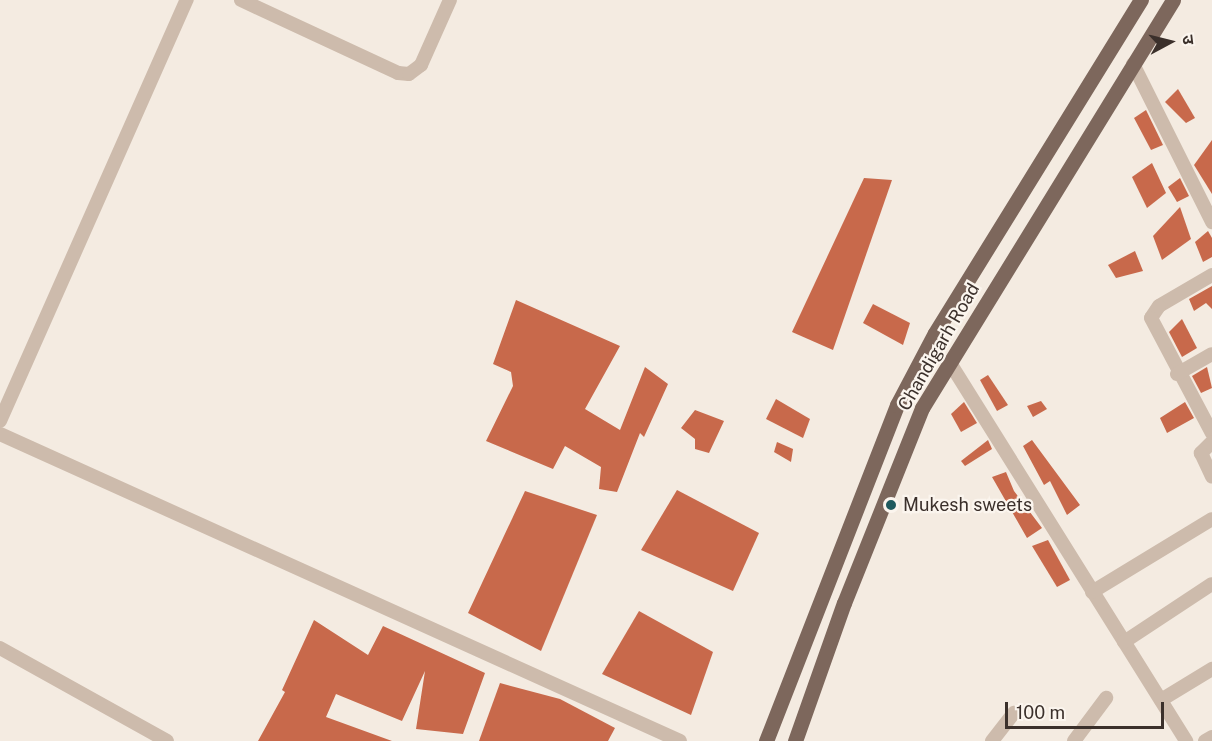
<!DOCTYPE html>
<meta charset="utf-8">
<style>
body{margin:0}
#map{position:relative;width:1212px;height:741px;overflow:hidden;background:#f4ebe1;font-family:"Public Sans","Noto Sans Devanagari",sans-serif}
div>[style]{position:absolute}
.building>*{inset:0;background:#c8694b}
.minor>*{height:14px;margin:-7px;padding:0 7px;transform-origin:7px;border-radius:7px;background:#cdbbac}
.major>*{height:15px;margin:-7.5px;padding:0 7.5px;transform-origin:7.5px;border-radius:7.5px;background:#7d675c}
.dots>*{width:16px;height:16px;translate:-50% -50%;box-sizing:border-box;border:3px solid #fbf5ee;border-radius:50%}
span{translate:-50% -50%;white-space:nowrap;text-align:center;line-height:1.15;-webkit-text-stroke:4.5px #fbf5ee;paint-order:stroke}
.street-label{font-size:18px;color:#3b302b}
.poi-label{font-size:18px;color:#3b302b}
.left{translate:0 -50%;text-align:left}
.north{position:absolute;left:1140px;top:12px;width:60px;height:60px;-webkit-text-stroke:4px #fbf5ee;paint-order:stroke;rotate:83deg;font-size:16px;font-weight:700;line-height:24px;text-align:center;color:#3b302b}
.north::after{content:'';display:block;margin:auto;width:21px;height:27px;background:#3b302b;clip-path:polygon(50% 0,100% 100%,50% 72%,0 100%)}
.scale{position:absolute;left:1005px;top:702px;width:159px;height:27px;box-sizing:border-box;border:3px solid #3b302b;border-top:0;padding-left:8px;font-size:18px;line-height:21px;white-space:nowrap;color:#3b302b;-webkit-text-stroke:4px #fbf5ee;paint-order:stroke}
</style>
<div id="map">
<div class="building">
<div style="clip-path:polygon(1178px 89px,1195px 118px,1186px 123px,1165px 102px)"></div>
<div style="clip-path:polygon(1146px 110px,1163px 145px,1151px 150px,1134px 118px)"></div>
<div style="clip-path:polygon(1212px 140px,1212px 194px,1194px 165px)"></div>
<div style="clip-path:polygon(1152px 163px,1166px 193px,1147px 208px,1132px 177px)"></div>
<div style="clip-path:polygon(864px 178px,892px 180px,833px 350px,792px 332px)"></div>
<div style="clip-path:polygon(1180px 178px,1189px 196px,1177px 202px,1168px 187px)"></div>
<div style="clip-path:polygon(1180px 207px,1191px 239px,1162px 260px,1153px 236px)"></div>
<div style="clip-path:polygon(1208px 231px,1212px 238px,1212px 257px,1203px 262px,1195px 242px)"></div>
<div style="clip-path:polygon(1135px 251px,1143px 271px,1116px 278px,1108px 265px)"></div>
<div style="clip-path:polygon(1212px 286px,1212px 309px,1206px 303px,1194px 311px,1189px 299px)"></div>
<div style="clip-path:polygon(516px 300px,620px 346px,585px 409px,620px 430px,645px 367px,668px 384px,644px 437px,640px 433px,617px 492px,599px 489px,601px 467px,565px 446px,553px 469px,486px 441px,513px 386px,511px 372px,493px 364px)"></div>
<div style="clip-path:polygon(873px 304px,910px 323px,903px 345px,863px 323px)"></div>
<div style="clip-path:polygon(1182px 319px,1197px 348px,1182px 357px,1169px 332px)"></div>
<div style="clip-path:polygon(1207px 367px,1212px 388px,1201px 393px,1192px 376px)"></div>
<div style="clip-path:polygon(988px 375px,1008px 405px,997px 411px,980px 380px)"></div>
<div style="clip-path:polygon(776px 399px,810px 419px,803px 438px,766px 419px)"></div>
<div style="clip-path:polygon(1041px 401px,1047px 409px,1033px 417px,1027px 406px)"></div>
<div style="clip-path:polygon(964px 402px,977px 423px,961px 432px,951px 414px)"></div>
<div style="clip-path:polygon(1185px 402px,1194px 418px,1167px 433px,1160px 418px)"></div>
<div style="clip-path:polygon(695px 410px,724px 421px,709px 453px,695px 449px,695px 439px,681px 428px)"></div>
<div style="clip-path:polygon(988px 440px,992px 449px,965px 466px,961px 461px)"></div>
<div style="clip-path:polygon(1032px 440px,1080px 505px,1067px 515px,1050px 481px,1044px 485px,1023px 446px)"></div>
<div style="clip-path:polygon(777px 442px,793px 449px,791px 462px,774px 452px)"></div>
<div style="clip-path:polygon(1006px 472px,1014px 491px,1042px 528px,1027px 538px,992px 477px)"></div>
<div style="clip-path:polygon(677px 490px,759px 533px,733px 591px,641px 550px)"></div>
<div style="clip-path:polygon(525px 491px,597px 515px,541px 651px,468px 613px)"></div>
<div style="clip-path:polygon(1048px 540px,1070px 580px,1057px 587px,1032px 546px)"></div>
<div style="clip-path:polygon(639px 611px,713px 652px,691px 715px,602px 674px)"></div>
<div style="clip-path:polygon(314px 620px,368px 655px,383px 626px,485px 673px,463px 734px,416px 729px,425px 671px,402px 721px,336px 694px,326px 717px,392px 741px,258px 741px,285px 692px,282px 690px)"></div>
<div style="clip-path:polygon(500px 683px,560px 699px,615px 728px,608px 741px,479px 741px)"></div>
</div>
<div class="minor">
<div style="left:241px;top:0;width:173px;rotate:24.9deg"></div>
<div style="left:398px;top:73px;width:11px;rotate:5deg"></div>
<div style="left:409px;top:74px;width:15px;rotate:-37deg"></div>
<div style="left:421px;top:65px;width:71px;rotate:-66deg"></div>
<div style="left:1133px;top:64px;width:177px;rotate:63.4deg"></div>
<div style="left:1212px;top:275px;width:61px;rotate:149.7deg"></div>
<div style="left:1159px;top:306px;width:14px;rotate:124deg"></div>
<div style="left:1151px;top:318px;width:130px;rotate:62.1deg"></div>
<div style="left:950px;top:363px;width:446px;rotate:58deg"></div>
<div style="left:1177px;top:374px;width:40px;rotate:-29.7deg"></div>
<div style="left:0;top:421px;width:461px;rotate:-66.1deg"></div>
<div style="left:0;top:434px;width:746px;rotate:24.3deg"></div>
<div style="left:1212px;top:442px;width:16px;rotate:135deg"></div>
<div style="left:1201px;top:453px;width:26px;rotate:65deg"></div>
<div style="left:1092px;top:592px;width:140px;rotate:-31.3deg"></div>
<div style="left:1124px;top:642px;width:105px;rotate:-33.4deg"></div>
<div style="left:0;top:648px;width:191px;rotate:29.1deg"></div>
<div style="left:1161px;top:700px;width:60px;rotate:-31.3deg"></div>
<div style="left:992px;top:741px;width:36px;rotate:-52deg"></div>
<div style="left:1074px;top:741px;width:54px;rotate:-53.3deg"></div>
<div style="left:1205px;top:741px;width:8px;rotate:-30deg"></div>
</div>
<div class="major">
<div style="left:766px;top:741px;width:361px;rotate:-68.7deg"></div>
<div style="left:897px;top:405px;width:81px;rotate:-62.2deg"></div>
<div style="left:935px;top:333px;width:392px;rotate:-58.3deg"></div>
<div style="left:795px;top:741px;width:146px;rotate:-70.5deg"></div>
<div style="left:844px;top:603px;width:210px;rotate:-68.2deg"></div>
<div style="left:922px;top:408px;width:479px;rotate:-58.4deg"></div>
</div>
<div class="dots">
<div style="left:891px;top:505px;background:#1f5a5e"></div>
</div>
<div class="street-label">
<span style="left:939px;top:347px;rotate:-60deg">Chandigarh Road</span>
</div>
<div class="poi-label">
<span class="left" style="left:903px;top:505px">Mukesh sweets</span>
</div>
<div class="north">उ</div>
<div class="scale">100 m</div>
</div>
